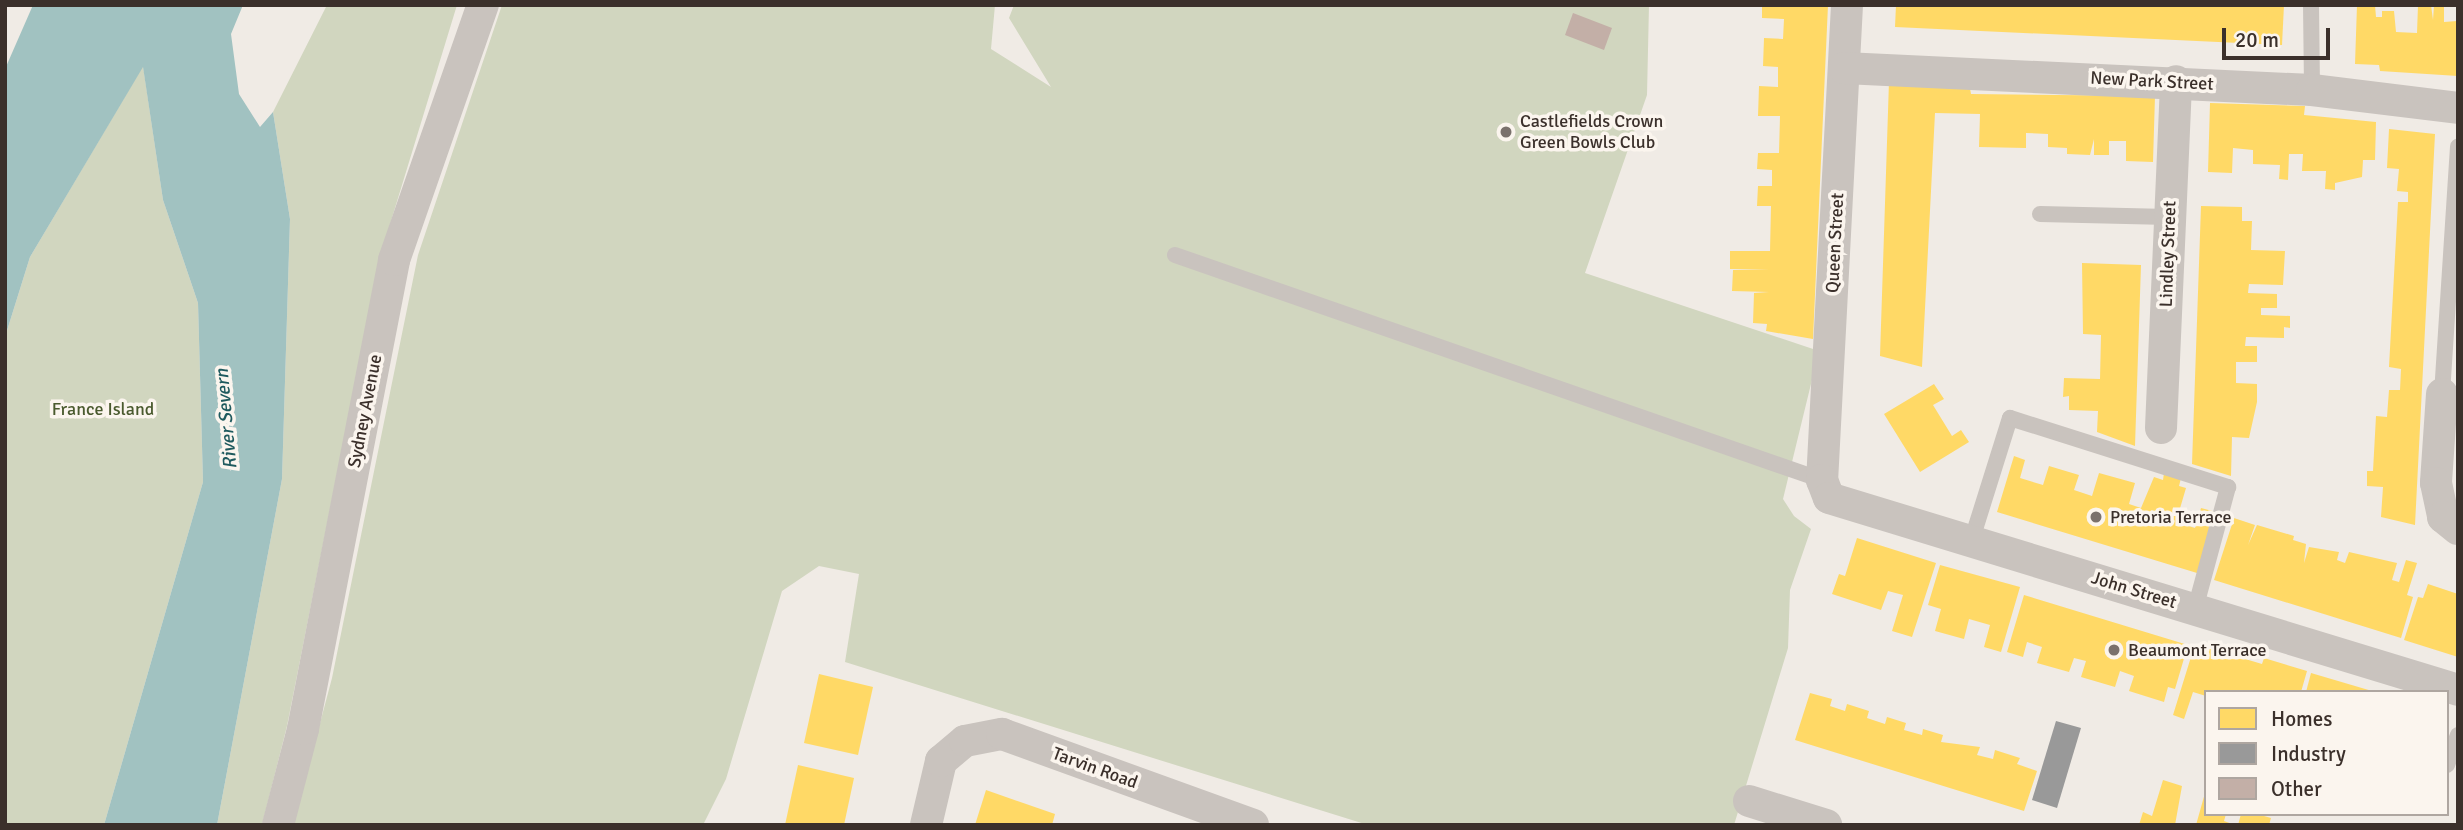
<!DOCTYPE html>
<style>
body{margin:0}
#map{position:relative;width:2463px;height:830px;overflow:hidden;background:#f0ebe5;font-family:Signika,sans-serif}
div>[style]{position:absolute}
.green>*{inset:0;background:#d1d6bf}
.water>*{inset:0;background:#a1c2c1}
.homes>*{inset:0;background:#ffd966}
.industry>*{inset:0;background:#999}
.building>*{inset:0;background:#c3afa7}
.service>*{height:16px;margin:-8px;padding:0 8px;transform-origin:8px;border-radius:8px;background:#c9c3be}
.minor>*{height:32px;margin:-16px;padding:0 16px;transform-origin:16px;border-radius:16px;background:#c9c3be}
.dots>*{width:19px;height:19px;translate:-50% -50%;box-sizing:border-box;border:4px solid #fbf5ee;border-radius:50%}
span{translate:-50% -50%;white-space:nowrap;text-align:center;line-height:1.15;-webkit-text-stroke:7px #fbf5ee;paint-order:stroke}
.street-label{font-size:18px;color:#3b302b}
.poi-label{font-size:18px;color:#3b302b}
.left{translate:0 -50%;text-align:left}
.park-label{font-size:18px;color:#4a5a2e}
.water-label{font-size:19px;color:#1f5a5e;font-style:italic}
.frame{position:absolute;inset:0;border:7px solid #3b302b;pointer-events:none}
.legend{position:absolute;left:2204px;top:690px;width:245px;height:126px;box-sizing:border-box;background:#fbf5ee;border:2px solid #aea6a0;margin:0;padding:9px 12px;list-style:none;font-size:21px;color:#3b302b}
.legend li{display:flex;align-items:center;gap:14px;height:35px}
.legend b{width:35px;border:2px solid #aea6a0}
.scale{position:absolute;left:2222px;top:28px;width:108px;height:32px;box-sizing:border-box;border:4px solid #3b302b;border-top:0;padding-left:9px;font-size:21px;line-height:24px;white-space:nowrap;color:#3b302b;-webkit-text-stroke:5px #fbf5ee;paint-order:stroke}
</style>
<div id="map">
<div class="green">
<div style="clip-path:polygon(327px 5px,457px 5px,380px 257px,287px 726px,262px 825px,217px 825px,282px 479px,290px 219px,273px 112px)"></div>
<div style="clip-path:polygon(502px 5px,995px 5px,991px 49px,1051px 87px,1009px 18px,1014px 5px,1649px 5px,1647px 95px,1585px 273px,1819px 351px,1783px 499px,1794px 516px,1811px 529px,1790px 590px,1788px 648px,1734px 825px,1368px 825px,845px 662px,859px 574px,819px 566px,782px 591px,726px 779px,703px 825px,293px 825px,332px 678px,418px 255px)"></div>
<div style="clip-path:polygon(143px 66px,163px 200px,198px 303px,203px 482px,104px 825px,5px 825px,5px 337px,30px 257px)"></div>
</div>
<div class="water">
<div style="clip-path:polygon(33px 5px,243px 5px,231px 34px,239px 94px,260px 127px,273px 112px,290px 219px,282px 479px,217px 825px,104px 825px,203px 482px,198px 303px,163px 200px,143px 67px,30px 257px,5px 337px,5px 69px)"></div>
</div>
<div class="homes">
<div style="clip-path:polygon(1828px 5px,1813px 339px,1766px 331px,1767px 324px,1753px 323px,1754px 293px,1769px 292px,1732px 291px,1733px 270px,1769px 269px,1730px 269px,1730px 251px,1770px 251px,1771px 206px,1757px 206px,1758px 186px,1772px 186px,1772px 170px,1757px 169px,1758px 153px,1779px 153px,1780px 116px,1758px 116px,1759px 86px,1778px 87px,1778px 67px,1763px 66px,1764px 38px,1783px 39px,1784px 19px,1762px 18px,1762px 7px)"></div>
<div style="clip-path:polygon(1896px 5px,2284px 5px,2282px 45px,1895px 27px)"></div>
<div style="clip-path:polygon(2357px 5px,2375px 5px,2376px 17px,2382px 17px,2382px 11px,2394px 11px,2396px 32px,2417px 33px,2418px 5px,2431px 5px,2433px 20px,2434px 5px,2444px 5px,2444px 22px,2457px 21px,2458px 76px,2380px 71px,2379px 65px,2355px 64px)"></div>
<div style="clip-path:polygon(1889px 81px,1969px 83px,1971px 94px,2155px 96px,2153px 162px,2126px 161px,2126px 141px,2109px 141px,2109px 155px,2094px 155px,2094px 139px,2090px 155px,2067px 154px,2067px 148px,2048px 147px,2048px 134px,2026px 133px,2026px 148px,1979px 147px,1980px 114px,1935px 113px,1922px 367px,1880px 356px)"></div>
<div style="clip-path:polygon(2210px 103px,2305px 106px,2304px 115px,2376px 122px,2375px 160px,2363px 160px,2362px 177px,2335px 183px,2335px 190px,2325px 189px,2326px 171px,2302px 171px,2303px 154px,2289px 154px,2288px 180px,2279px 179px,2280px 165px,2253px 164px,2253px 150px,2233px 148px,2232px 173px,2208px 172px)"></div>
<div style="clip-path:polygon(2389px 129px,2435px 134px,2415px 525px,2381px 517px,2383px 487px,2367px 486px,2367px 471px,2373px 471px,2376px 416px,2387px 417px,2389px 390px,2400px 390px,2401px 369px,2389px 367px,2398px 202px,2408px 202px,2408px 192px,2397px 191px,2399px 169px,2387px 168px)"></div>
<div style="clip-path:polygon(2201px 206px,2242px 207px,2242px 221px,2252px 221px,2251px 250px,2285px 251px,2283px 285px,2249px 284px,2248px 293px,2277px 294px,2277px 308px,2261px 308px,2261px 315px,2290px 316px,2290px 328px,2284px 327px,2284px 338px,2246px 337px,2245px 346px,2257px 346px,2257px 362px,2236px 362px,2236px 383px,2257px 384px,2257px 402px,2249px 438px,2232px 437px,2231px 476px,2192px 464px)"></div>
<div style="clip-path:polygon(2082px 263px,2141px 265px,2135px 446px,2097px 432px,2098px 411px,2069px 410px,2069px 396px,2063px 397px,2064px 378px,2100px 379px,2101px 335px,2083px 334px)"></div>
<div style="clip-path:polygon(1934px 384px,1944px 399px,1933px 405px,1952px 436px,1961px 430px,1969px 442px,1920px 472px,1884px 414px)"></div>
<div style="clip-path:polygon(2014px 456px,2025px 460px,2020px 478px,2043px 485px,2049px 466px,2079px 475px,2074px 490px,2092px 496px,2099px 473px,2135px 483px,2129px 504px,2141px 508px,2154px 477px,2163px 480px,2164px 473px,2181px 478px,2179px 486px,2186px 488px,2176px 522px,2195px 528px,2201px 508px,2216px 512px,2197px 573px,1997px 512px)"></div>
<div style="clip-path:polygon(2234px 518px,2255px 525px,2248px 545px,2257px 525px,2294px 536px,2293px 540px,2306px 544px,2304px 563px,2309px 547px,2339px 552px,2337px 560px,2345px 563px,2349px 552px,2397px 563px,2392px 580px,2399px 582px,2406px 560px,2417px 563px,2407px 595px,2413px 597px,2401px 638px,2214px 580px)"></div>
<div style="clip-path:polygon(1857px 538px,1936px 563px,1912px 637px,1892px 631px,1903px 595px,1888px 591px,1881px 610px,1832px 594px,1839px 574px,1845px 576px)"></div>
<div style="clip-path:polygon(1940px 565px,2020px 587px,2001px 652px,1984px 647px,1990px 625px,1969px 619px,1964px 639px,1935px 631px,1941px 609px,1928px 605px)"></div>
<div style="clip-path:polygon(2428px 584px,2458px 594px,2458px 657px,2404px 640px,2418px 597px,2423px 598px)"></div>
<div style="clip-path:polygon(2024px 595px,2188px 645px,2175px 689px,2168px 687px,2164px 702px,2129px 691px,2134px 676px,2120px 671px,2115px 687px,2081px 677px,2086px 661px,2074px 658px,2069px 672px,2037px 663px,2042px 647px,2027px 642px,2023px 657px,2007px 652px)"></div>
<div style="clip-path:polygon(2195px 644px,2262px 664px,2264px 658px,2307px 671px,2301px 692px,2206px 692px,2206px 696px,2193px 692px,2184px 719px,2173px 715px)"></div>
<div style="clip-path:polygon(2311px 673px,2372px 691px,2372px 692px,2306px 692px)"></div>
<div style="clip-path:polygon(819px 674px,873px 687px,858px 755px,804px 743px)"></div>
<div style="clip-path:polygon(1810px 693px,1832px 699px,1830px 706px,1845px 711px,1847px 704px,1869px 711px,1867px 718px,1885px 724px,1887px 717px,1906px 723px,1904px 730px,1922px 735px,1923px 729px,1943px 735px,1941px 742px,1980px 747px,1977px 755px,1993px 759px,1995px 750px,2020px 758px,2017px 764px,2037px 771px,2024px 811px,1795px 740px)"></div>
<div style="clip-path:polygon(798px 765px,854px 778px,844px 825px,785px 825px)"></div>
<div style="clip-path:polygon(2163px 780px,2182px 786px,2175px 825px,2139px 825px,2143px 812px,2152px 816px)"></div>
<div style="clip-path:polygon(986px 790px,1055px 814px,1052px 825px,975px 825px)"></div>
<div style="clip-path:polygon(2205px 793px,2206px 814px,2226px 814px,2224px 821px,2235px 825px,2196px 825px)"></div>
<div style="clip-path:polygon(2241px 814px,2257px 814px,2271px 818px,2269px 825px,2238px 825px)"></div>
</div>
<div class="industry">
<div style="clip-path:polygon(2056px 721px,2081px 728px,2057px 808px,2032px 800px)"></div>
</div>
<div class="building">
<div style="clip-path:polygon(1573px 13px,1612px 28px,1604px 50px,1565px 35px)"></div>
</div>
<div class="service">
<div style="left:2311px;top:5px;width:85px;rotate:89.3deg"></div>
<div style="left:2040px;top:214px;width:129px;rotate:1.3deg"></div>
<div style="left:1175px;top:255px;width:685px;rotate:19.18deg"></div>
<div style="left:2442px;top:394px;width:248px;rotate:-86.3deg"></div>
<div style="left:1972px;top:539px;width:127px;rotate:-72.6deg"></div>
<div style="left:2010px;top:418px;width:229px;rotate:17.6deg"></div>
<div style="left:2228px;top:487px;width:126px;rotate:105.1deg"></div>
<div style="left:2447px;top:765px;width:32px;rotate:-70deg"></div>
</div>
<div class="minor">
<div style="left:1847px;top:5px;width:476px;rotate:93deg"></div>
<div style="left:1822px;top:480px;width:19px;rotate:69deg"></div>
<div style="left:1829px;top:498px;width:658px;rotate:16.97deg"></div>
<div style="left:1844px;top:68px;width:469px;rotate:2.7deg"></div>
<div style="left:2312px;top:90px;width:147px;rotate:7deg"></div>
<div style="left:2442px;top:394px;width:89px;rotate:93.9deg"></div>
<div style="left:2436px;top:483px;width:35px;rotate:78deg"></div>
<div style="left:2443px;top:517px;width:19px;rotate:39deg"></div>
<div style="left:2161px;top:428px;width:347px;rotate:-87.5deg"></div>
<div style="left:1749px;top:801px;width:81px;rotate:17.3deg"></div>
<div style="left:278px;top:825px;width:99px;rotate:-75.4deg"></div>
<div style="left:303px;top:729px;width:478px;rotate:-79deg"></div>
<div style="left:394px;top:260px;width:270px;rotate:-70.8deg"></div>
<div style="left:926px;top:825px;width:66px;rotate:-76.8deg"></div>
<div style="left:941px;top:761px;width:31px;rotate:-40deg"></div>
<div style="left:965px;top:741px;width:38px;rotate:-11deg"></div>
<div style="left:1002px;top:734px;width:267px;rotate:19.9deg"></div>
</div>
<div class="dots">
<div style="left:1506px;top:132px;background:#7a716c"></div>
<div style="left:2096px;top:517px;background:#7a716c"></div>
<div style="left:2114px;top:650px;background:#7a716c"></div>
</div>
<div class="street-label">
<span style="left:2152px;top:81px;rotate:3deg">New Park Street</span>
<span style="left:1835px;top:243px;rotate:-87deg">Queen Street</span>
<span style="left:2168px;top:254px;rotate:-88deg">Lindley Street</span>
<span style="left:365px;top:411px;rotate:-79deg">Sydney Avenue</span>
<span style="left:2134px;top:590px;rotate:17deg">John Street</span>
<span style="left:1095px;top:768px;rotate:20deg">Tarvin Road</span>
</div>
<div class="poi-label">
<span class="left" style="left:1520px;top:132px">Castlefields Crown<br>Green Bowls Club</span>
<span class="left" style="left:2110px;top:517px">Pretoria Terrace</span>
<span class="left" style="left:2128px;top:650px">Beaumont Terrace</span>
</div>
<div class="park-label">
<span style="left:103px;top:409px">France Island</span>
</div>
<div class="water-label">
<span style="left:227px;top:419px;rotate:-95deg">River Severn</span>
</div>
<div class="frame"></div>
<ul class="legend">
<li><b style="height:19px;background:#ffd966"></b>Homes</li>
<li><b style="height:19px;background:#999"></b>Industry</li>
<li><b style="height:19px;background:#c3afa7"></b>Other</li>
</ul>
<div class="scale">20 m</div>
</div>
